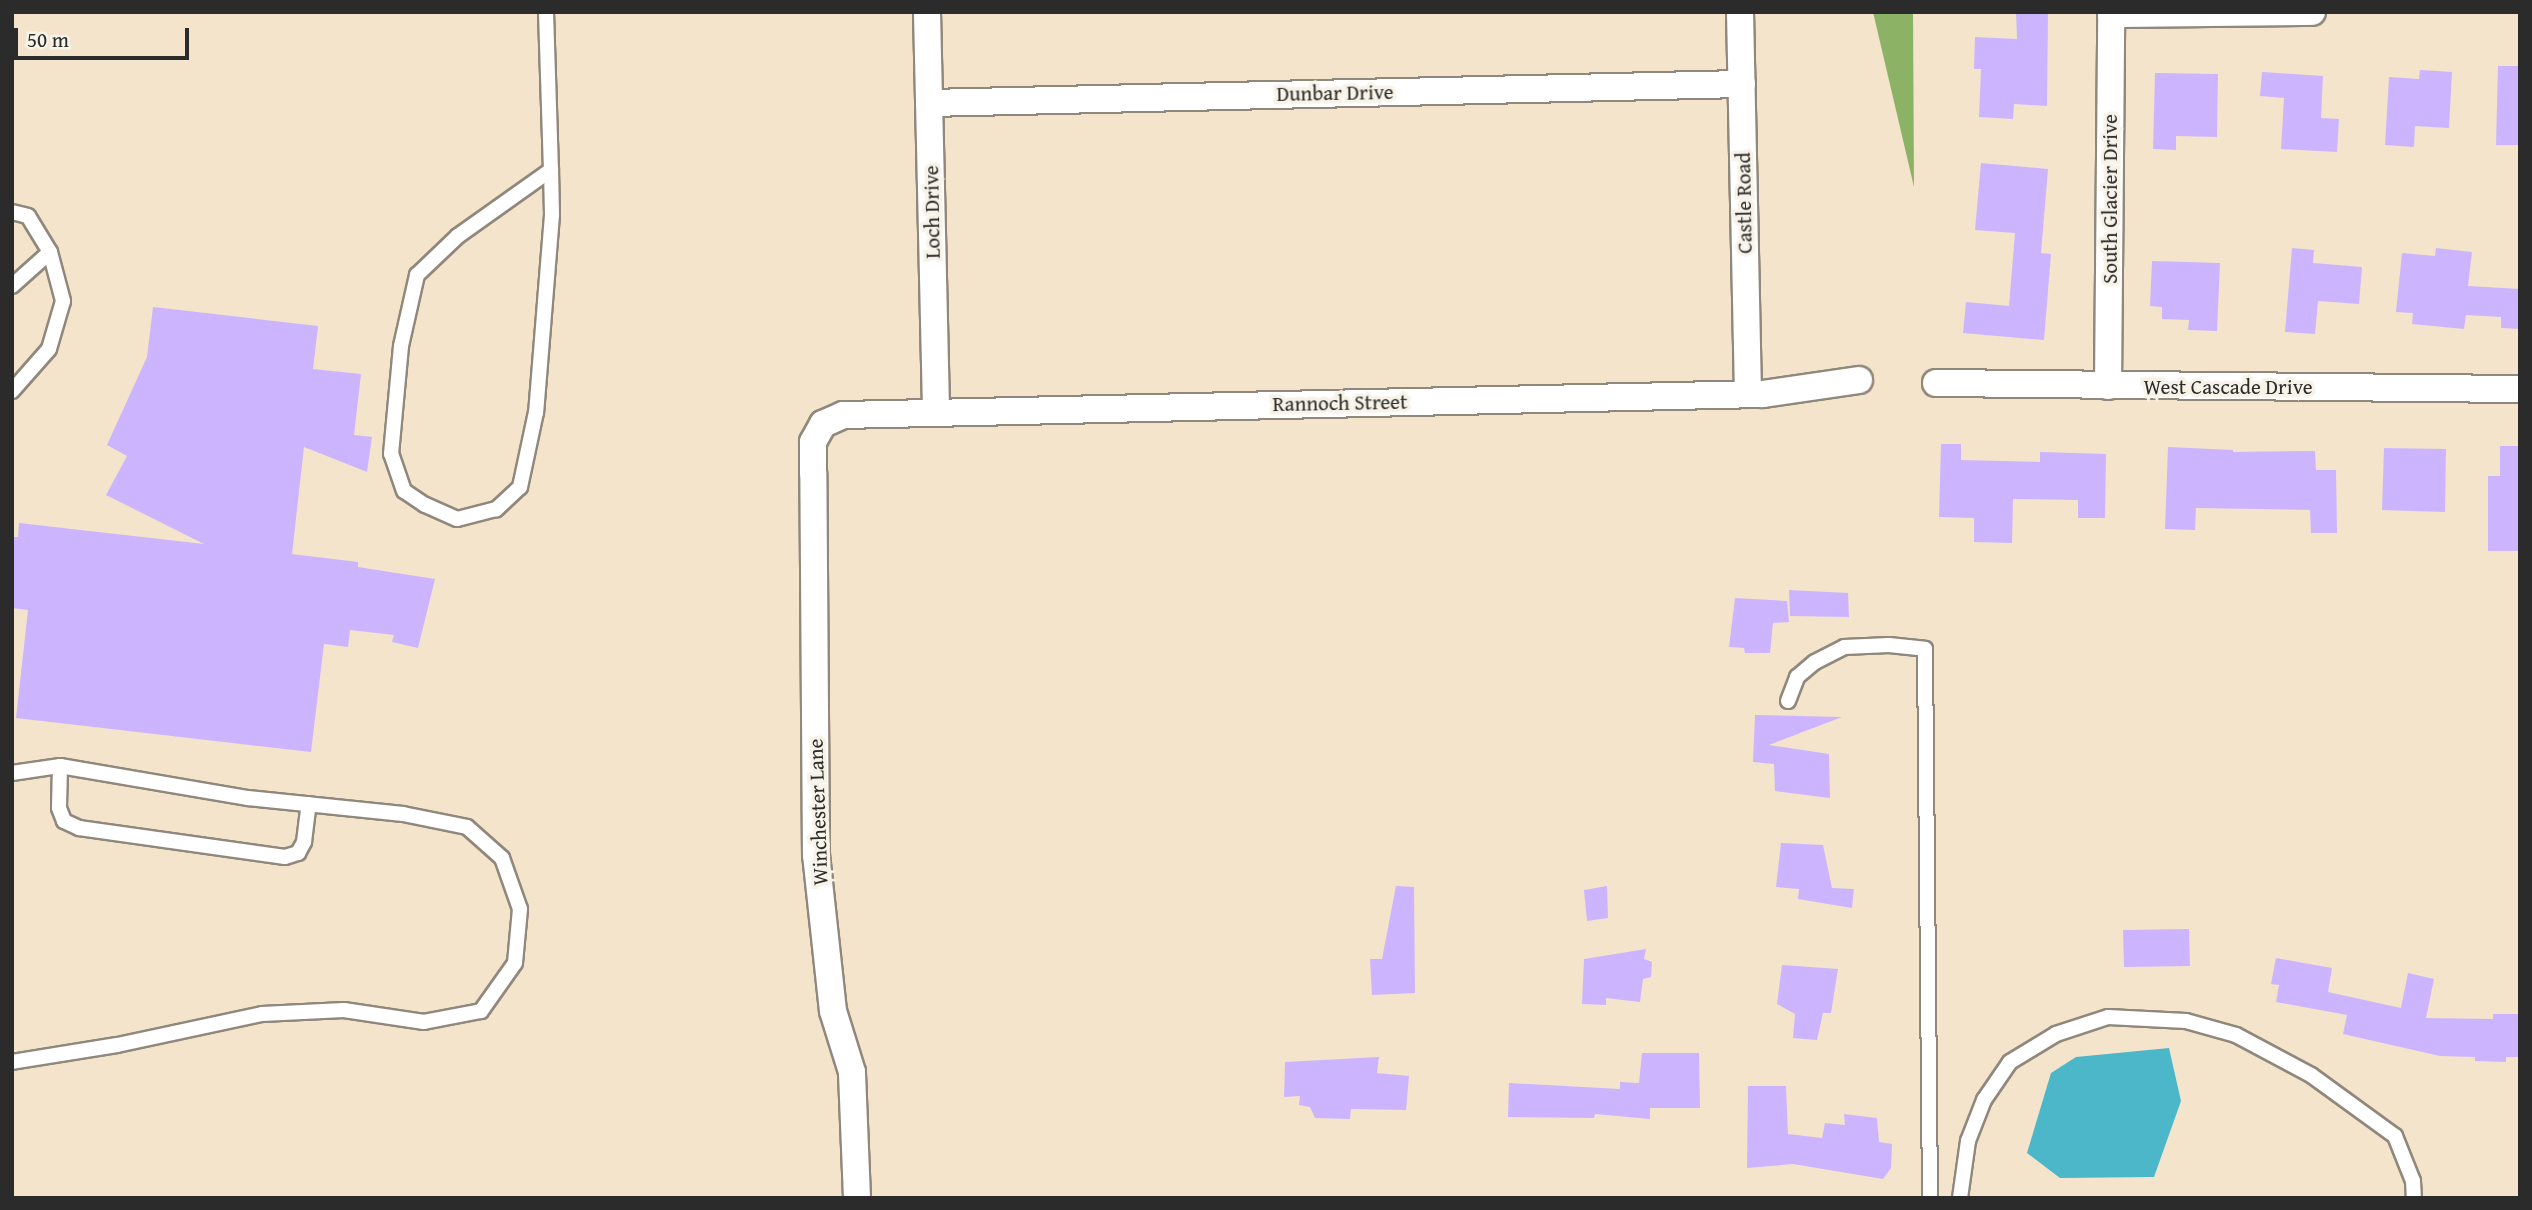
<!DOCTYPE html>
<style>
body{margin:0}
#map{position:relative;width:2532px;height:1210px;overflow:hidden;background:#f4e4cc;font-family:"Gentium Book Plus",serif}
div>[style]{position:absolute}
.forest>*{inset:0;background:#8cb266}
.water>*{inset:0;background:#4cb7c9}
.building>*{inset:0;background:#ccb5fe}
.roads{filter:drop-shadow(2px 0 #90887c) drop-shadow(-2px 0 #90887c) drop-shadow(0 2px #90887c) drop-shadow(0 -2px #90887c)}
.service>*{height:14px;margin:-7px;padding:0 7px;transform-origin:7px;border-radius:7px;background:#fff}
.minor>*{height:26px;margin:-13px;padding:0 13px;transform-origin:13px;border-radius:13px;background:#fff}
span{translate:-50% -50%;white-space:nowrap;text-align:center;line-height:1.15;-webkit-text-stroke:7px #f7f3e8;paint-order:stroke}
.street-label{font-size:21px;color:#2b2b2b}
.frame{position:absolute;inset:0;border:14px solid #2b2b2b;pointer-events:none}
.scale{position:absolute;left:14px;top:28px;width:175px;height:32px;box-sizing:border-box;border:4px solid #2b2b2b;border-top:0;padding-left:9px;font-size:21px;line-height:24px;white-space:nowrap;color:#2b2b2b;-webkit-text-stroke:5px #f7f3e8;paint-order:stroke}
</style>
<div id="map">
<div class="forest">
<div style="clip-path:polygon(1873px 12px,1913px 12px,1914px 187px)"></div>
</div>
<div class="water">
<div style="clip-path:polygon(2169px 1048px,2181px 1101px,2154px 1177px,2060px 1178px,2027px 1153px,2051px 1073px,2076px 1057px)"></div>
</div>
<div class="building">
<div style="clip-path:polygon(2016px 12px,2048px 12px,2047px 106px,2014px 104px,2013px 119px,1979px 117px,1981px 69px,1974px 69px,1975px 37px,2017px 39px)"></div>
<div style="clip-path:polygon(2498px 66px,2520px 66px,2520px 145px,2496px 145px)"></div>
<div style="clip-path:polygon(2420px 70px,2452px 72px,2449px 128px,2415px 126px,2414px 147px,2385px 145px,2389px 77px,2419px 79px)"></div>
<div style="clip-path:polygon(2262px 72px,2323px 76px,2321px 118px,2339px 119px,2337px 152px,2281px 149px,2284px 98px,2260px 96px)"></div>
<div style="clip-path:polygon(2155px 73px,2218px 74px,2217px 137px,2176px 136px,2176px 150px,2153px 149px)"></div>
<div style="clip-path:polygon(1981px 163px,2048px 169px,2041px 253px,2051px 254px,2044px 340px,1963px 333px,1966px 302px,2009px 306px,2015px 233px,1975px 230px)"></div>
<div style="clip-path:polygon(2292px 248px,2314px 250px,2313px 263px,2362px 267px,2359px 304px,2318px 301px,2315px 334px,2285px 332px)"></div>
<div style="clip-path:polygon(2436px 248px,2472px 252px,2468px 286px,2520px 289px,2520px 329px,2501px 328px,2501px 317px,2466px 315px,2464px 329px,2412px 324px,2413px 313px,2396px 312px,2402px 253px,2435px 256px)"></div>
<div style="clip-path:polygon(2152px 261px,2220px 263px,2217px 331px,2188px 330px,2189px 320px,2162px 319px,2162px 307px,2150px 306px)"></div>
<div style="clip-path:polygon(153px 307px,318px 326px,313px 369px,361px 374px,354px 435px,372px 437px,367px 472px,304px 447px,292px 554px,358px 562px,358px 567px,435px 579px,418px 648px,392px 642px,394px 635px,350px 630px,348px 647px,324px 644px,311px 752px,16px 718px,28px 610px,12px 608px,12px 537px,18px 537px,19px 523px,204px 544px,106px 495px,127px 456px,107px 445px,147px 357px)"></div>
<div style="clip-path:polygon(1941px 444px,1961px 444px,1961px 460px,2040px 462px,2040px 452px,2106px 454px,2105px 518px,2078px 518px,2078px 500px,2013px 499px,2012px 543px,1974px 542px,1974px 518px,1939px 517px)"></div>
<div style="clip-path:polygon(2500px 446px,2520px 446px,2519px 551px,2488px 551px,2488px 476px,2500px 476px)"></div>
<div style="clip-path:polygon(2168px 447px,2233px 450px,2233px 452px,2315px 451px,2316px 470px,2336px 470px,2337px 533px,2311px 533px,2310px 510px,2196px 508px,2195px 530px,2165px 529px)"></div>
<div style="clip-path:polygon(2384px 448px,2446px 449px,2445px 512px,2382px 510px)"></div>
<div style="clip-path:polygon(1789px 590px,1848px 593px,1849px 617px,1790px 616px)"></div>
<div style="clip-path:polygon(1735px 598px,1787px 601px,1789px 622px,1773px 623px,1770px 653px,1745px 653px,1744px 648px,1729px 647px)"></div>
<div style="clip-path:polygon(1755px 715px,1842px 717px,1769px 745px,1829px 754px,1830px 798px,1775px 791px,1774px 764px,1753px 762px)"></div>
<div style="clip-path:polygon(1781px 843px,1823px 845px,1832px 888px,1854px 889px,1852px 908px,1798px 899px,1799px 889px,1776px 887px)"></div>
<div style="clip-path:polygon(1396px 886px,1414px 887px,1415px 993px,1372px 995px,1370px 959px,1382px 959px)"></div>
<div style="clip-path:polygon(1607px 886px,1608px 918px,1587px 921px,1584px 890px)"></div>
<div style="clip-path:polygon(2189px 929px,2190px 966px,2124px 967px,2123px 930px)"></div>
<div style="clip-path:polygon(1646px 949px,1644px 959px,1652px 962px,1651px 977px,1643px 979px,1640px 1002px,1606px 998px,1606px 1005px,1582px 1004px,1584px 959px)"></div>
<div style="clip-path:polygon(2276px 958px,2332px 968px,2328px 992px,2401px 1008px,2408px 973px,2434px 979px,2426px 1018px,2493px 1019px,2493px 1014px,2520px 1014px,2518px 1057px,2506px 1057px,2506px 1062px,2475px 1061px,2475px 1057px,2440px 1056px,2343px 1034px,2347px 1015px,2276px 1002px,2279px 985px,2271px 984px)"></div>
<div style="clip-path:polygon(1782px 965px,1838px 969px,1831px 1013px,1823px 1013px,1817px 1040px,1793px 1038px,1795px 1014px,1777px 1004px)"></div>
<div style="clip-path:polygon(1642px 1053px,1699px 1053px,1700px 1108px,1650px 1108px,1650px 1119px,1595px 1114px,1594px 1118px,1508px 1117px,1509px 1083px,1620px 1089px,1620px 1082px,1639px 1083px)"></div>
<div style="clip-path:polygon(1379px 1057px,1377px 1073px,1409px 1076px,1406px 1110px,1351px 1109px,1350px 1119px,1315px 1118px,1310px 1107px,1299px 1105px,1300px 1096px,1284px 1097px,1285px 1062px)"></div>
<div style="clip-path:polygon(1748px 1086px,1786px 1086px,1788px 1134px,1822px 1138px,1825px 1123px,1845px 1125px,1844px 1114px,1877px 1118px,1879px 1142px,1892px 1144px,1891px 1168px,1883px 1179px,1793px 1164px,1747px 1168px)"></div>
</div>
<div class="roads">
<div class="service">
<div style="left:546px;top:12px;width:158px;rotate:88.2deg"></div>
<div style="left:551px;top:170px;width:45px;rotate:88.7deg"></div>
<div style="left:552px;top:215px;width:198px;rotate:94.6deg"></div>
<div style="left:536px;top:412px;width:77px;rotate:102deg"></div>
<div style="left:520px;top:487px;width:33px;rotate:137deg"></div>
<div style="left:496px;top:509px;width:40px;rotate:165.6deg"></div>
<div style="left:457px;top:519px;width:35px;rotate:-156deg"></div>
<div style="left:425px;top:505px;width:25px;rotate:-146deg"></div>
<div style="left:404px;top:491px;width:39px;rotate:-109deg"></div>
<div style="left:391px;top:454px;width:108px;rotate:-84.7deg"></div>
<div style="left:401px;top:346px;width:73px;rotate:-77.3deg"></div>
<div style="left:417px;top:275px;width:57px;rotate:-43.6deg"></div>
<div style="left:458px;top:236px;width:114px;rotate:-35.4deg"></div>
<div style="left:12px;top:212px;width:16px;rotate:14deg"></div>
<div style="left:28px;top:216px;width:42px;rotate:58.6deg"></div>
<div style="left:50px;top:252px;width:51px;rotate:75.1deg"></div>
<div style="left:63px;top:301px;width:50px;rotate:106.3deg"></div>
<div style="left:49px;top:349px;width:56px;rotate:131.4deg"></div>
<div style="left:12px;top:286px;width:51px;rotate:-41.8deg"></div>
<div style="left:1788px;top:701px;width:26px;rotate:-69deg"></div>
<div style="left:1797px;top:677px;width:23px;rotate:-40deg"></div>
<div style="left:1815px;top:662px;width:33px;rotate:-27deg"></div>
<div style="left:1844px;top:647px;width:45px;rotate:-2.5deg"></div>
<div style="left:1889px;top:645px;width:36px;rotate:6deg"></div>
<div style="left:1925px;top:649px;width:549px;rotate:89.48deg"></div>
<div style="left:60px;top:766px;width:42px;rotate:91.4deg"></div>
<div style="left:59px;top:808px;width:14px;rotate:69deg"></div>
<div style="left:64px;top:821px;width:17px;rotate:25deg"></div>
<div style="left:79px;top:828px;width:208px;rotate:8deg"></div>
<div style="left:285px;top:857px;width:14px;rotate:-17deg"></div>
<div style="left:298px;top:853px;width:13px;rotate:-61deg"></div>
<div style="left:304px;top:842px;width:38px;rotate:-83deg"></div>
<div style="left:12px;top:773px;width:49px;rotate:-8.3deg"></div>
<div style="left:60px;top:766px;width:191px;rotate:9.7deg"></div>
<div style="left:248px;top:798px;width:156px;rotate:5.9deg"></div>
<div style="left:403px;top:814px;width:65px;rotate:11.5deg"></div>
<div style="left:467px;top:827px;width:47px;rotate:41.5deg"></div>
<div style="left:502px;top:858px;width:54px;rotate:70.6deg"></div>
<div style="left:520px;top:909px;width:54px;rotate:95.3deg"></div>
<div style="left:515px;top:963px;width:59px;rotate:125.3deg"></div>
<div style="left:481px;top:1011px;width:58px;rotate:169.1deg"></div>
<div style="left:424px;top:1022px;width:81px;rotate:-171.5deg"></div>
<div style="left:344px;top:1010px;width:82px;rotate:177.2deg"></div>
<div style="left:262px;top:1014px;width:148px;rotate:167.9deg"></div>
<div style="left:117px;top:1045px;width:106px;rotate:170.8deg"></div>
<div style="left:1960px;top:1198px;width:58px;rotate:-82deg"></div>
<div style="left:1968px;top:1141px;width:44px;rotate:-68.7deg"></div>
<div style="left:1984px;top:1100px;width:46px;rotate:-55.6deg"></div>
<div style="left:2010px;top:1062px;width:54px;rotate:-31.3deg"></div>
<div style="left:2056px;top:1034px;width:55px;rotate:-18.1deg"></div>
<div style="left:2108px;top:1017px;width:78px;rotate:2.9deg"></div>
<div style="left:2186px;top:1021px;width:52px;rotate:15.6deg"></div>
<div style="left:2236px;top:1035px;width:85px;rotate:28.1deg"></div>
<div style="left:2311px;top:1075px;width:104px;rotate:36deg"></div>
<div style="left:2395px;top:1136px;width:48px;rotate:68.2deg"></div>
<div style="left:2413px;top:1181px;width:17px;rotate:87deg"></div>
</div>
<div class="minor">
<div style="left:927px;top:12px;width:400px;rotate:88.7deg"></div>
<div style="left:1740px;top:12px;width:382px;rotate:88.8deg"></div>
<div style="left:2111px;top:14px;width:201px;rotate:-0.6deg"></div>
<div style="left:929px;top:103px;width:813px;rotate:-1.34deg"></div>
<div style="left:1936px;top:383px;width:584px;rotate:0.59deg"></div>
<div style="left:2108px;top:386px;width:374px;rotate:-89.5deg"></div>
<div style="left:857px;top:1198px;width:126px;rotate:-92.3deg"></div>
<div style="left:852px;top:1072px;width:64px;rotate:-107.3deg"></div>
<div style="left:833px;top:1011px;width:157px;rotate:-96.2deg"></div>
<div style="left:816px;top:855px;width:382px;rotate:-90.4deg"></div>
<div style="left:813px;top:473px;width:31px;rotate:-90deg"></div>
<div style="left:813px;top:442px;width:21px;rotate:-61deg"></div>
<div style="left:823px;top:424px;width:22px;rotate:-24deg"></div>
<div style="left:843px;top:415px;width:920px;rotate:-1.31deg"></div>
<div style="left:1763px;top:394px;width:97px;rotate:-8.3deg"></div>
</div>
</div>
<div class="street-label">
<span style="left:1335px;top:93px;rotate:-1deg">Dunbar Drive</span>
<span style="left:2110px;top:199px;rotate:-90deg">South Glacier Drive</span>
<span style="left:1744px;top:203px;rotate:-91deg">Castle Road</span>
<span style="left:932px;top:212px;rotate:-91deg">Loch Drive</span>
<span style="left:2228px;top:387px">West Cascade Drive</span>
<span style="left:1340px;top:403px;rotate:-1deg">Rannoch Street</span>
<span style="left:818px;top:812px;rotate:-92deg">Winchester Lane</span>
</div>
<div class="frame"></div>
<div class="scale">50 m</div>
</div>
